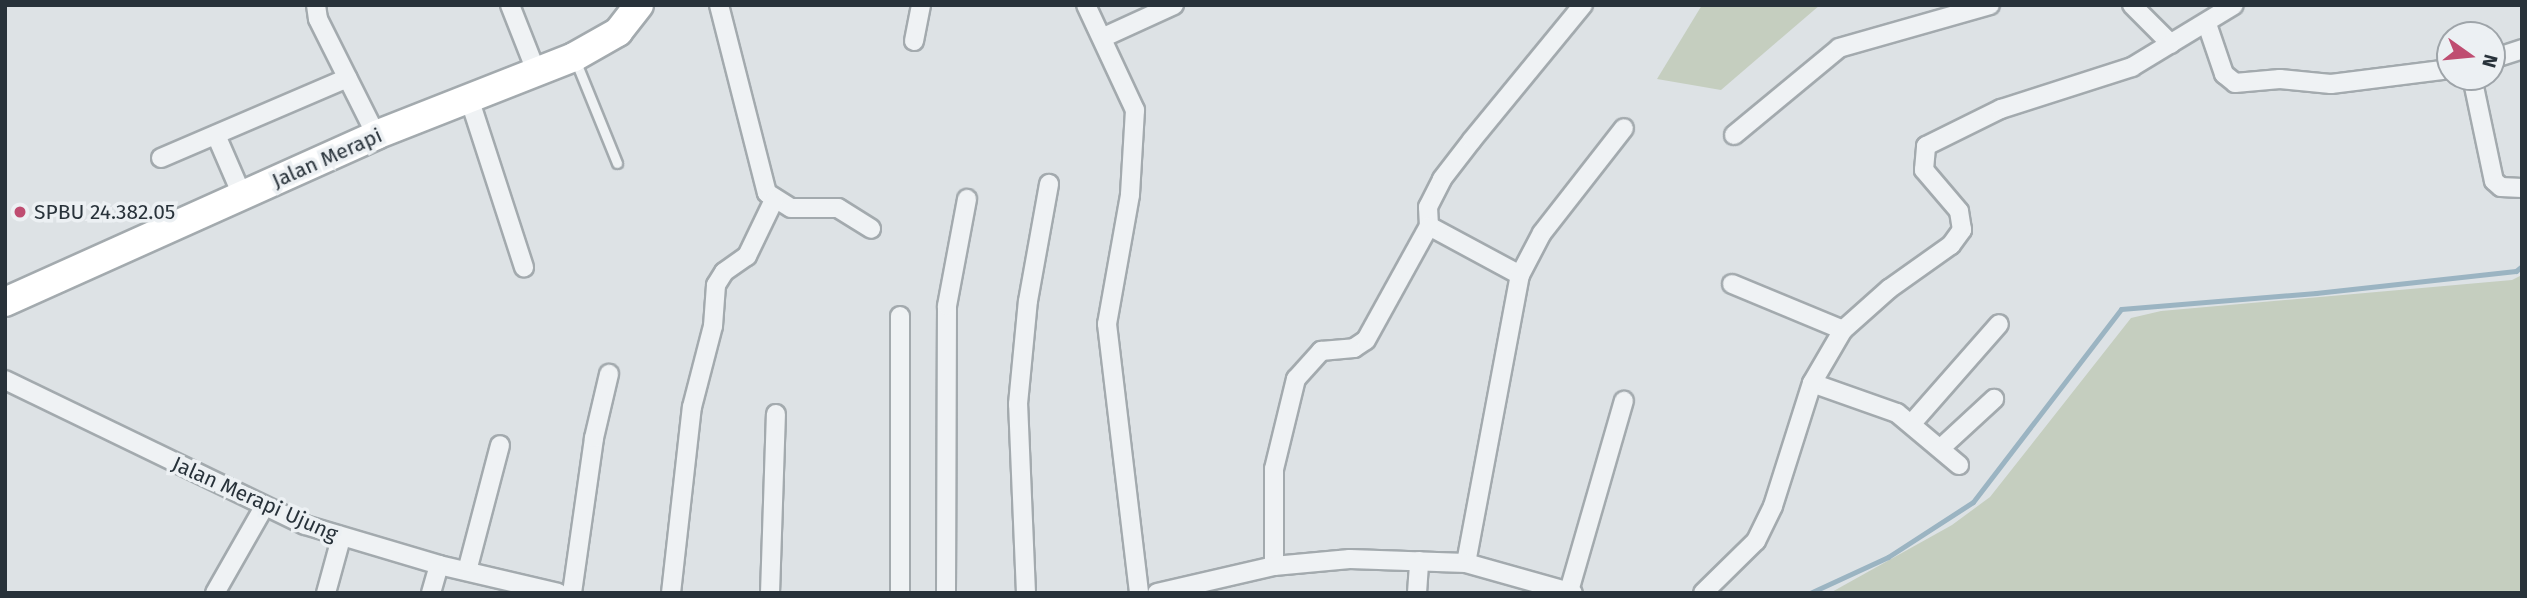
<!DOCTYPE html>
<style>
body{margin:0}
#map{position:relative;width:2527px;height:598px;overflow:hidden;background:#dde2e5;font-family:"Fira Sans",sans-serif}
div>[style]{position:absolute}
.green>*{inset:0;background:#c5cebf}
.stream>*{height:5px;margin:-2.5px;padding:0 2.5px;transform-origin:2.5px;border-radius:2.5px;background:#9bb4c2}
.roads{filter:drop-shadow(2px 0 #a3aaae) drop-shadow(-2px 0 #a3aaae) drop-shadow(0 2px #a3aaae) drop-shadow(0 -2px #a3aaae)}
.lane>*{height:9px;margin:-4.5px;padding:0 4.5px;transform-origin:4.5px;border-radius:4.5px;background:#eff2f4}
.street>*{height:18px;margin:-9px;padding:0 9px;transform-origin:9px;border-radius:9px;background:#eff2f4}
.primary>*{height:28px;margin:-14px;padding:0 14px;transform-origin:14px;border-radius:14px;background:#fff}
.dots>*{width:19px;height:19px;translate:-50% -50%;box-sizing:border-box;border:4px solid #ecf0f3;border-radius:50%}
span{translate:-50% -50%;white-space:nowrap;text-align:center;line-height:1.15;-webkit-text-stroke:7px #ecf0f3;paint-order:stroke}
.street-label{font-size:21px;color:#28323a}
.poi-label{font-size:21px;color:#28323a}
.left{translate:0 -50%;text-align:left}
.frame{position:absolute;inset:0;border:7px solid #28323a;pointer-events:none}
.north{position:absolute;left:2436px;top:21px;width:70px;height:70px;box-sizing:border-box;background:#ecf0f3;border:2px solid #9ea4a9;border-radius:50%;rotate:105deg;font-size:19px;font-weight:700;line-height:28px;text-align:center;color:#28323a}
.north::after{content:'';display:block;margin:auto;width:24px;height:32px;background:#bf4d71;clip-path:polygon(50% 0,100% 100%,50% 72%,0 100%)}
</style>
<div id="map">
<div class="green">
<div style="clip-path:polygon(1702px 5px,1820px 5px,1721px 90px,1657px 79px)"></div>
<div style="clip-path:polygon(2522px 275px,2522px 593px,1830px 593px,1952px 525px,1990px 497px,2131px 318px,2161px 311px,2512px 280px)"></div>
</div>
<div class="stream">
<div style="left:1810px;top:593px;width:86px;rotate:-24.8deg"></div>
<div style="left:1888px;top:557px;width:101px;rotate:-32.9deg"></div>
<div style="left:1973px;top:502px;width:243px;rotate:-52.5deg"></div>
<div style="left:2121px;top:309px;width:196px;rotate:-4.7deg"></div>
<div style="left:2316px;top:293px;width:201px;rotate:-6.3deg"></div>
<div style="left:2516px;top:271px;width:8px;rotate:-40deg"></div>
</div>
<div class="roads">
<div class="lane">
<div style="left:576px;top:62px;width:109px;rotate:67.9deg"></div>
</div>
<div class="street">
<div style="left:316px;top:5px;width:14px;rotate:82deg"></div>
<div style="left:318px;top:19px;width:130px;rotate:63.4deg"></div>
<div style="left:510px;top:5px;width:71px;rotate:68.5deg"></div>
<div style="left:719px;top:5px;width:194px;rotate:75.7deg"></div>
<div style="left:767px;top:193px;width:28px;rotate:32deg"></div>
<div style="left:791px;top:208px;width:47px"></div>
<div style="left:838px;top:208px;width:39px;rotate:32deg"></div>
<div style="left:1086px;top:5px;width:116px;rotate:65deg"></div>
<div style="left:1135px;top:110px;width:85px;rotate:93.4deg"></div>
<div style="left:1130px;top:195px;width:131px;rotate:100.1deg"></div>
<div style="left:1107px;top:324px;width:271px;rotate:83.2deg"></div>
<div style="left:2132px;top:5px;width:55px;rotate:45deg"></div>
<div style="left:2207px;top:24px;width:53px;rotate:71.2deg"></div>
<div style="left:2224px;top:74px;width:14px;rotate:39deg"></div>
<div style="left:2235px;top:83px;width:45px;rotate:-5.1deg"></div>
<div style="left:2280px;top:79px;width:51px;rotate:5.6deg"></div>
<div style="left:2331px;top:84px;width:120px;rotate:-7.2deg"></div>
<div style="left:1104px;top:37px;width:77px;rotate:-24.6deg"></div>
<div style="left:914px;top:41px;width:37px;rotate:-79deg"></div>
<div style="left:2492px;top:59px;width:32px;rotate:-18deg"></div>
<div style="left:2472px;top:77px;width:106px;rotate:78.1deg"></div>
<div style="left:2494px;top:181px;width:9px;rotate:41deg"></div>
<div style="left:2501px;top:187px;width:21px;rotate:3deg"></div>
<div style="left:470px;top:101px;width:175px;rotate:72deg"></div>
<div style="left:216px;top:135px;width:65px;rotate:66.6deg"></div>
<div style="left:1734px;top:135px;width:136px;rotate:-39.6deg"></div>
<div style="left:1839px;top:48px;width:157px;rotate:-15.9deg"></div>
<div style="left:161px;top:158px;width:203px;rotate:-23.2deg"></div>
<div style="left:1520px;top:275px;width:103px;rotate:-151.7deg"></div>
<div style="left:1429px;top:226px;width:19px;rotate:-93deg"></div>
<div style="left:1428px;top:207px;width:31px;rotate:-63deg"></div>
<div style="left:1442px;top:179px;width:49px;rotate:-52.4deg"></div>
<div style="left:1472px;top:140px;width:175px;rotate:-50.6deg"></div>
<div style="left:1732px;top:284px;width:120px;rotate:22.5deg"></div>
<div style="left:5px;top:380px;width:333px;rotate:25.8deg"></div>
<div style="left:305px;top:525px;width:140px;rotate:16.6deg"></div>
<div style="left:439px;top:565px;width:122px;rotate:13.2deg"></div>
<div style="left:1812px;top:383px;width:90px;rotate:19.4deg"></div>
<div style="left:1897px;top:413px;width:81px;rotate:40deg"></div>
<div style="left:1913px;top:422px;width:130px;rotate:-48.7deg"></div>
<div style="left:1942px;top:447px;width:71px;rotate:-42.7deg"></div>
<div style="left:1466px;top:563px;width:293px;rotate:-79.4deg"></div>
<div style="left:1520px;top:275px;width:47px;rotate:-62.4deg"></div>
<div style="left:1542px;top:233px;width:133px;rotate:-52deg"></div>
<div style="left:1274px;top:566px;width:97px;rotate:-90deg"></div>
<div style="left:1274px;top:469px;width:93px;rotate:-76.3deg"></div>
<div style="left:1296px;top:379px;width:38px;rotate:-48deg"></div>
<div style="left:1321px;top:351px;width:33px;rotate:-5deg"></div>
<div style="left:1354px;top:348px;width:14px;rotate:-34deg"></div>
<div style="left:1366px;top:340px;width:130px;rotate:-61.1deg"></div>
<div style="left:467px;top:571px;width:130px;rotate:-75.3deg"></div>
<div style="left:1569px;top:591px;width:198px;rotate:-73.9deg"></div>
<div style="left:215px;top:593px;width:99px;rotate:-60.3deg"></div>
<div style="left:326px;top:593px;width:57px;rotate:-74.7deg"></div>
<div style="left:431px;top:593px;width:29px;rotate:-74deg"></div>
<div style="left:572px;top:593px;width:157px;rotate:-81.9deg"></div>
<div style="left:594px;top:438px;width:66px;rotate:-76.8deg"></div>
<div style="left:671px;top:593px;width:187px;rotate:-83.6deg"></div>
<div style="left:692px;top:407px;width:84px;rotate:-75.5deg"></div>
<div style="left:713px;top:326px;width:41px;rotate:-85.8deg"></div>
<div style="left:716px;top:285px;width:15px;rotate:-58deg"></div>
<div style="left:724px;top:272px;width:28px;rotate:-35deg"></div>
<div style="left:747px;top:256px;width:62px;rotate:-64.3deg"></div>
<div style="left:770px;top:593px;width:179px;rotate:-88.1deg"></div>
<div style="left:900px;top:593px;width:277px;rotate:-90deg"></div>
<div style="left:946px;top:593px;width:287px;rotate:-89.8deg"></div>
<div style="left:947px;top:306px;width:109px;rotate:-79.4deg"></div>
<div style="left:1026px;top:593px;width:189px;rotate:-92.4deg"></div>
<div style="left:1018px;top:404px;width:103px;rotate:-84.5deg"></div>
<div style="left:1028px;top:301px;width:119px;rotate:-79.8deg"></div>
<div style="left:1157px;top:593px;width:120px;rotate:-13deg"></div>
<div style="left:1274px;top:566px;width:76px;rotate:-5.3deg"></div>
<div style="left:1350px;top:559px;width:116px;rotate:2deg"></div>
<div style="left:1466px;top:563px;width:111px;rotate:15.7deg"></div>
<div style="left:1417px;top:593px;width:32px;rotate:-86deg"></div>
<div style="left:1703px;top:593px;width:74px;rotate:-44.5deg"></div>
<div style="left:1756px;top:541px;width:39px;rotate:-64deg"></div>
<div style="left:1773px;top:506px;width:129px;rotate:-72.4deg"></div>
<div style="left:1812px;top:383px;width:61px;rotate:-59.7deg"></div>
<div style="left:1843px;top:330px;width:62px;rotate:-41.7deg"></div>
<div style="left:1889px;top:289px;width:76px;rotate:-35.4deg"></div>
<div style="left:1951px;top:245px;width:19px;rotate:-54deg"></div>
<div style="left:1962px;top:230px;width:19px;rotate:-99deg"></div>
<div style="left:1959px;top:211px;width:54px;rotate:-130.5deg"></div>
<div style="left:1924px;top:170px;width:24px;rotate:-85deg"></div>
<div style="left:1926px;top:146px;width:84px;rotate:-26.3deg"></div>
<div style="left:2001px;top:109px;width:138px;rotate:-17.8deg"></div>
<div style="left:2132px;top:67px;width:119px;rotate:-31.3deg"></div>
</div>
<div class="primary">
<div style="left:5px;top:302px;width:407px;rotate:-24.2deg"></div>
<div style="left:376px;top:135px;width:213px;rotate:-21.5deg"></div>
<div style="left:574px;top:57px;width:51px;rotate:-29.6deg"></div>
<div style="left:618px;top:32px;width:34px;rotate:-52deg"></div>
</div>
</div>
<div class="dots">
<div style="left:20px;top:212px;background:#bf4d71"></div>
</div>
<div class="street-label">
<span style="left:327px;top:158px;rotate:-24deg">Jalan Merapi</span>
<span style="left:255px;top:499px;rotate:24deg">Jalan Merapi Ujung</span>
</div>
<div class="poi-label">
<span class="left" style="left:34px;top:212px">SPBU 24.382.05</span>
</div>
<div class="frame"></div>
<div class="north">N</div>
</div>
